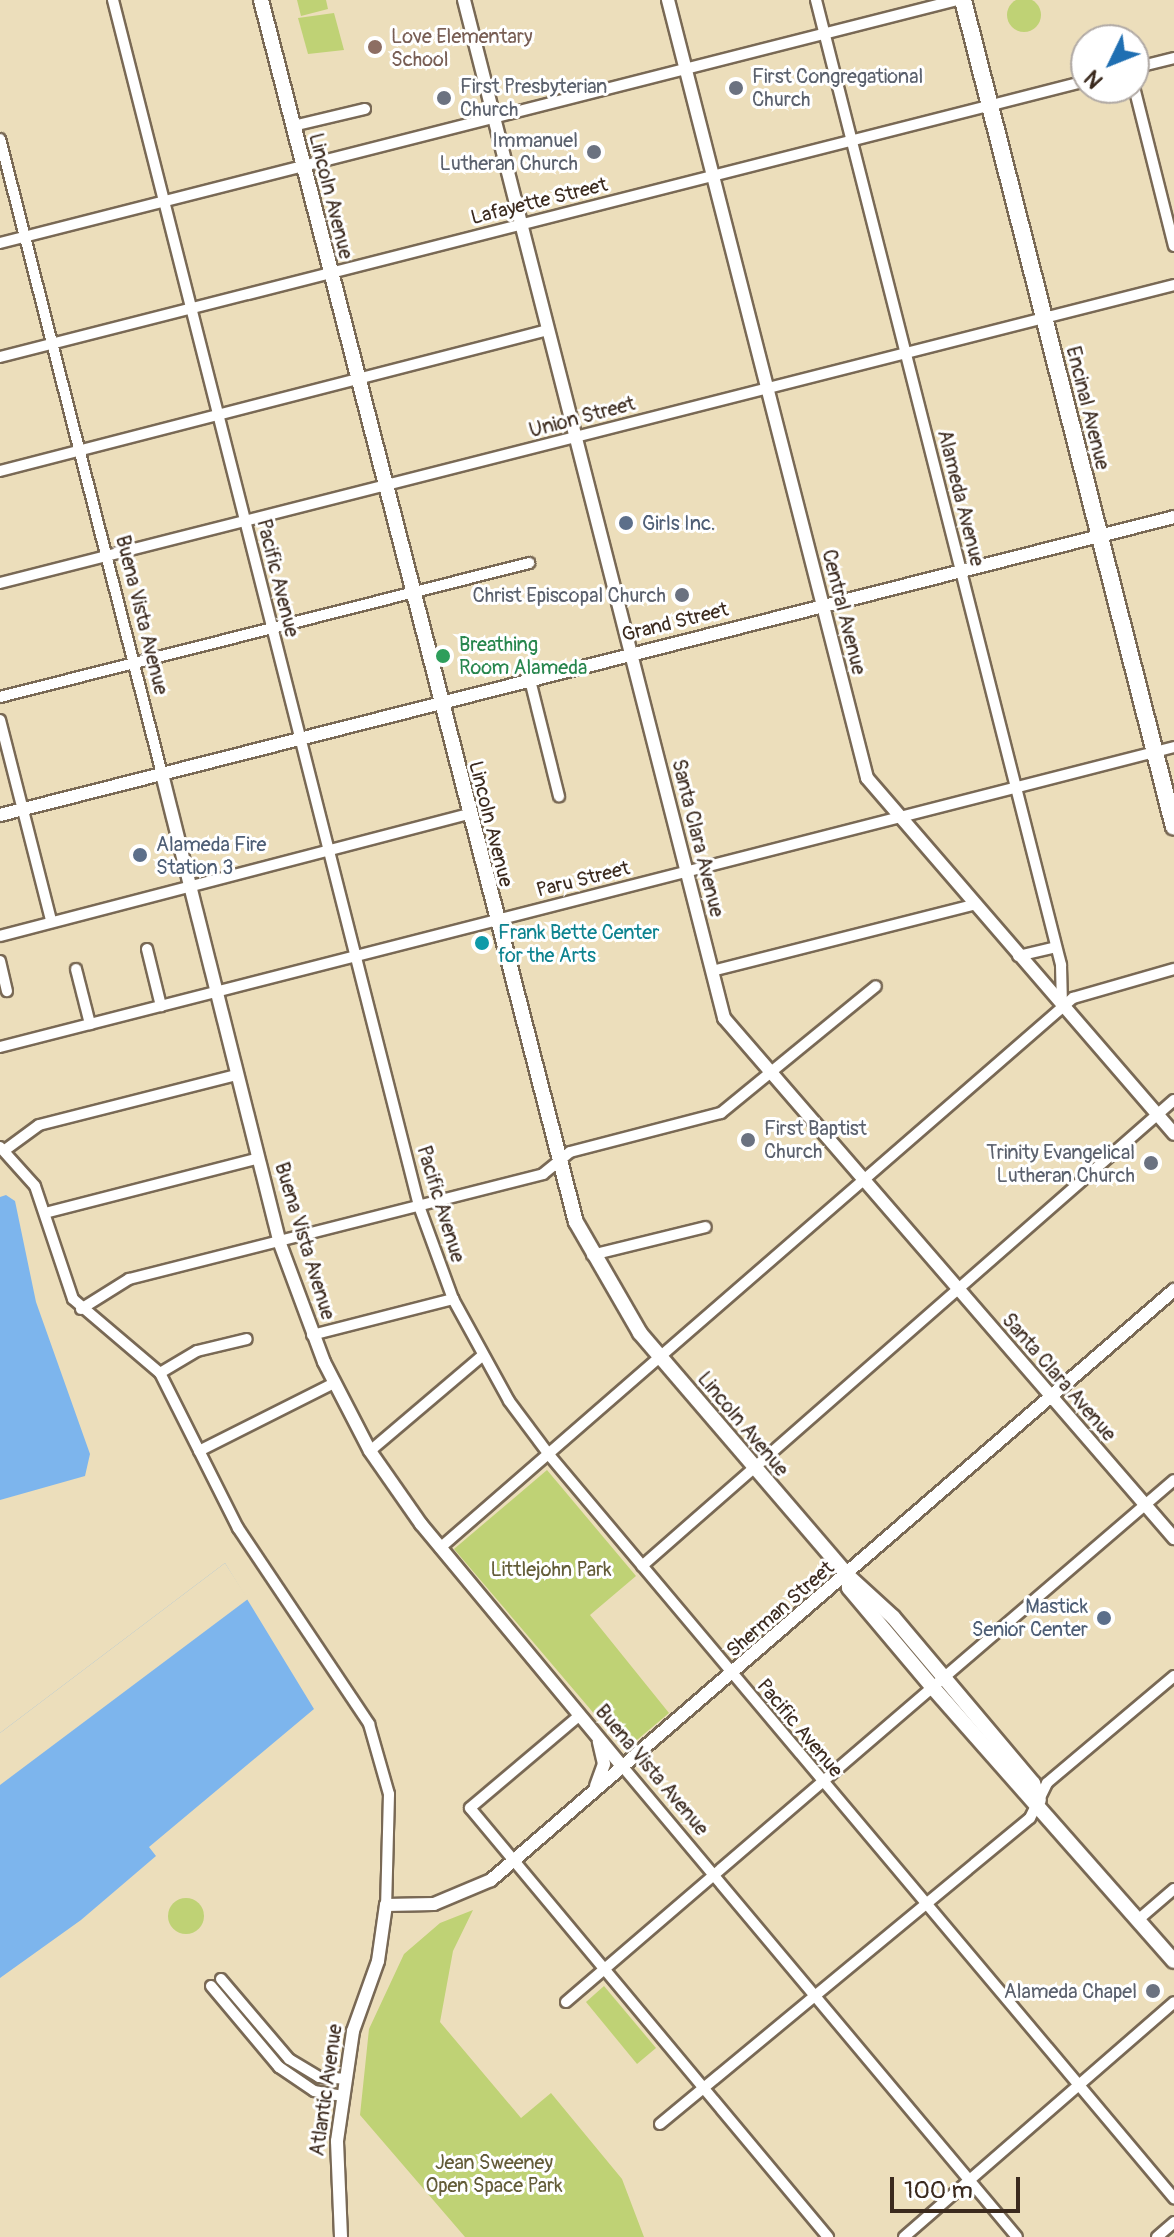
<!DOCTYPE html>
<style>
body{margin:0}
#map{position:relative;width:1174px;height:2237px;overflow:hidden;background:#ecdebb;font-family:Pangolin,sans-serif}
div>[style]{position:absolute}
.green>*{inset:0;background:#bfd275}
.round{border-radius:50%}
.water>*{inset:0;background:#7db5ed}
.pier>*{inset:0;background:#ecdebb}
.roads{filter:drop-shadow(2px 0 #796955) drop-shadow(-2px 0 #796955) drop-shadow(0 2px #796955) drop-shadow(0 -2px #796955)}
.minor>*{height:10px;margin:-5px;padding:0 5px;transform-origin:5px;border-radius:5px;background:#fff}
.tertiary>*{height:12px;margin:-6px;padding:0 6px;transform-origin:6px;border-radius:6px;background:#fff}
.secondary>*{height:14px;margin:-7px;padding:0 7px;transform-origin:7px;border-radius:7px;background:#fff}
.primary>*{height:16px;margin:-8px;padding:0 8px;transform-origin:8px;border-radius:8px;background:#fff}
.dots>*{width:22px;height:22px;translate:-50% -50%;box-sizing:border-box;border:4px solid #fff;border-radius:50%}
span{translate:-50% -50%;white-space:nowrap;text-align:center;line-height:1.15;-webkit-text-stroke:6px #fff;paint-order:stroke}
.education-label{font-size:20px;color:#785e54}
.left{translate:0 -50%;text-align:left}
.worship-label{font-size:20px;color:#5b616d}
.right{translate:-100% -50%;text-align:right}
.street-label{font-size:20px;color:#3b2a1e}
.service-label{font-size:20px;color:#4e5e75}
.leisure-label{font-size:20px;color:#27864d}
.culture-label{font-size:20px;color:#0d838f}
.park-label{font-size:20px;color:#635c38}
.north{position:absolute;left:1070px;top:24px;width:80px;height:80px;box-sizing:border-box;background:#fff;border:2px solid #b1aaa5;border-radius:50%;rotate:227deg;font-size:22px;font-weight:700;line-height:32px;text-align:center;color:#3b2a1e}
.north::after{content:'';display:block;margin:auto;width:28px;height:36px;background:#1f6fb2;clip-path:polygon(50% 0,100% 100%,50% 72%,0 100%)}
.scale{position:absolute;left:890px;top:2177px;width:130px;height:36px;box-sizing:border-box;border:4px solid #3b2a1e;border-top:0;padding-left:10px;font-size:24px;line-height:28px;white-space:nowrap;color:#3b2a1e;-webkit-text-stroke:6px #fff;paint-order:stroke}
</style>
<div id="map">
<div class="green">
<div class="round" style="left:1007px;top:-2px;width:34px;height:34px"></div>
<div style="clip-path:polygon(297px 0,326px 0,328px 9px,301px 16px)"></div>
<div style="clip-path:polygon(334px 13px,344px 50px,308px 54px,298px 18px)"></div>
<div style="clip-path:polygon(547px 1470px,636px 1576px,590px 1615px,669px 1713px,625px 1750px,454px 1549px)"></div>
<div class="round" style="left:168px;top:1898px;width:36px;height:36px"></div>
<div style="clip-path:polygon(473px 1910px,453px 1951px,440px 2022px,521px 2118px,551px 2093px,622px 2179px,644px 2237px,465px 2237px,360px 2115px,369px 2029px,404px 1954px,440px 1923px)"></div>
<div style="clip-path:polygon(604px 1986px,656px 2048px,637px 2064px,586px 2002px)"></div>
</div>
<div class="water">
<div style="clip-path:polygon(6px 1195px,15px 1201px,36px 1302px,90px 1454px,85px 1476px,0 1500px,0 1197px)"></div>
<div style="clip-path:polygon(225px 1563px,314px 1709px,149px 1847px,156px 1856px,81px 1920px,0 1978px,0 1733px)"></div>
</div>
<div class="pier">
<div style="clip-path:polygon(225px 1563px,248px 1599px,0 1785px,0 1733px)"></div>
</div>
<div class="roads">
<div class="minor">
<div style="left:113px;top:0;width:1244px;rotate:75.76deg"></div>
<div style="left:419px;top:1206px;width:99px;rotate:69.9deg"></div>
<div style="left:453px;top:1299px;width:116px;rotate:61.2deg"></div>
<div style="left:509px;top:1401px;width:69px;rotate:53.3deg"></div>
<div style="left:550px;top:1456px;width:970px;rotate:49.94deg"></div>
<div style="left:816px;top:0;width:996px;rotate:75.75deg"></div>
<div style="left:1061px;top:965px;width:42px;rotate:88.6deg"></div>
<div style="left:1134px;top:68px;width:41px;rotate:-14deg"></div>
<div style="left:1134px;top:87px;width:164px;rotate:75.9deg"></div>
<div style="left:293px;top:126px;width:74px;rotate:-13.3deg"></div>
<div style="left:0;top:139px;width:655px;rotate:75.69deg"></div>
<div style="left:0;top:243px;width:987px;rotate:-14.25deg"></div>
<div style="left:0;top:357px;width:1121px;rotate:-14.26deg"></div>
<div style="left:0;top:471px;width:566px;rotate:-14.43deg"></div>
<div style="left:0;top:583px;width:1211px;rotate:-14.24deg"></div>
<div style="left:530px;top:680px;width:120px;rotate:76deg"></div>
<div style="left:0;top:697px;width:546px;rotate:-14.21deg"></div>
<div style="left:0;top:720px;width:206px;rotate:75.7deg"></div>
<div style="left:0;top:936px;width:484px;rotate:-14.6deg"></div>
<div style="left:147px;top:949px;width:59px;rotate:76.2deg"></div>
<div style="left:1018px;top:956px;width:39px;rotate:-13deg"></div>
<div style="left:0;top:961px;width:31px;rotate:77deg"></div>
<div style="left:76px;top:969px;width:57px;rotate:75.7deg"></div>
<div style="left:712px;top:971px;width:269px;rotate:-14.2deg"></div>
<div style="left:0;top:1047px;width:1212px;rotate:-14.33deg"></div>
<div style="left:0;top:1147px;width:52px;rotate:48.1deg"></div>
<div style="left:35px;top:1186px;width:119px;rotate:71.4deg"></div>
<div style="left:73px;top:1299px;width:114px;rotate:40.4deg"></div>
<div style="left:160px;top:1373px;width:174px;rotate:63.3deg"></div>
<div style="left:238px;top:1528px;width:236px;rotate:56.2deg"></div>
<div style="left:369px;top:1724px;width:73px;rotate:74.1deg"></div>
<div style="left:389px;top:1794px;width:111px;rotate:91.5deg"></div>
<div style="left:5px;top:1150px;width:42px;rotate:-36.3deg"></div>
<div style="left:39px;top:1125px;width:204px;rotate:-14.2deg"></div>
<div style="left:45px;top:1213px;width:221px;rotate:-14.4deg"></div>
<div style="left:592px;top:1255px;width:117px;rotate:-13.8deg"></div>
<div style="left:81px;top:1309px;width:57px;rotate:-32deg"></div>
<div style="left:129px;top:1279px;width:427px;rotate:-14.2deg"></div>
<div style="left:543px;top:1174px;width:35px;rotate:-39deg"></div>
<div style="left:570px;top:1152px;width:156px;rotate:-14.5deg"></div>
<div style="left:721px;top:1113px;width:200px;rotate:-39.3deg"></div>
<div style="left:312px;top:1335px;width:146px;rotate:-14.3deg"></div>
<div style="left:160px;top:1373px;width:43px;rotate:-30.7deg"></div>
<div style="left:197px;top:1351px;width:51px;rotate:-13.5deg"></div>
<div style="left:199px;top:1451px;width:151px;rotate:-26.7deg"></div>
<div style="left:370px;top:1451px;width:147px;rotate:-40.3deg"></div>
<div style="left:440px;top:1548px;width:839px;rotate:-40.99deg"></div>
<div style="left:1073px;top:998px;width:105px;rotate:-16deg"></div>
<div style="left:642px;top:1566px;width:707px;rotate:-41.22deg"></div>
<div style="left:580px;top:1715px;width:144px;rotate:139.8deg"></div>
<div style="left:470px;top:1808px;width:559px;rotate:50.16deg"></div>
<div style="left:623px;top:1767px;width:613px;rotate:50.03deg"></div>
<div style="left:1139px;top:1919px;width:46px;rotate:-40.6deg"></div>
<div style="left:221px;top:1979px;width:105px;rotate:49.6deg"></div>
<div style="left:289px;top:2059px;width:35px;rotate:31deg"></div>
<div style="left:319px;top:2077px;width:27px;rotate:4deg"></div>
<div style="left:211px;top:1986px;width:106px;rotate:50deg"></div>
<div style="left:279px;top:2067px;width:42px;rotate:34.4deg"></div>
<div style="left:314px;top:2091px;width:29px;rotate:10deg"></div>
<div style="left:566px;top:2002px;width:801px;rotate:-40.65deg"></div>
<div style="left:660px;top:2124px;width:480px;rotate:-39.6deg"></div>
<div style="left:1030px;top:1818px;width:39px;rotate:-64deg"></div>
<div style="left:1047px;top:1783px;width:166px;rotate:-40.1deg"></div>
<div style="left:904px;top:2237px;width:358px;rotate:-41deg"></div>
<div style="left:1157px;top:2237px;width:23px;rotate:-41deg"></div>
</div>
<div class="tertiary">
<div style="left:464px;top:0;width:1051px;rotate:75.67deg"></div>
<div style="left:724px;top:1018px;width:688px;rotate:49.13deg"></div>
<div style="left:668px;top:0;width:803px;rotate:75.65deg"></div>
<div style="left:867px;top:778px;width:470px;rotate:49.2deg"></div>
<div style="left:162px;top:774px;width:481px;rotate:75.9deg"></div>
<div style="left:279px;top:1241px;width:129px;rotate:69.6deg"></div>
<div style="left:324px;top:1362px;width:100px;rotate:62.7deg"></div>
<div style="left:370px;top:1451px;width:89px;rotate:55.1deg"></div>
<div style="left:421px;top:1524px;width:316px;rotate:50.3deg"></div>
<div style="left:0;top:815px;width:1211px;rotate:-14.24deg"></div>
<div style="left:596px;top:1786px;width:23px;rotate:-70deg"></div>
<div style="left:604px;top:1764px;width:23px;rotate:-103deg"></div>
<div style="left:341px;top:2237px;width:96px;rotate:-92.4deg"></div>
<div style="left:337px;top:2141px;width:111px;rotate:-81.7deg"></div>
<div style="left:353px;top:2031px;width:74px;rotate:-70.3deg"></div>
<div style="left:378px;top:1961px;width:57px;rotate:-81.9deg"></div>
<div style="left:386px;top:1905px;width:48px;rotate:-1.2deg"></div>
<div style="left:434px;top:1904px;width:62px;rotate:-22.8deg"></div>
<div style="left:491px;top:1880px;width:903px;rotate:-40.82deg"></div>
</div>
<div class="secondary">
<div style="left:261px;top:0;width:1262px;rotate:75.55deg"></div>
<div style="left:576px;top:1222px;width:128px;rotate:60deg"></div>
<div style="left:640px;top:1333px;width:320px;rotate:49.4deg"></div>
<div style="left:848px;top:1576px;width:61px;rotate:42.3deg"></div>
<div style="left:893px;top:1617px;width:217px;rotate:49.9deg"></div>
<div style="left:1033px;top:1783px;width:18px;rotate:71deg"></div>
<div style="left:848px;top:1576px;width:12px;rotate:85deg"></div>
<div style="left:849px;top:1588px;width:133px;rotate:49.9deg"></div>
<div style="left:935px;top:1690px;width:361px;rotate:48.6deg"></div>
</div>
<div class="primary">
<div style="left:963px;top:0;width:853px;rotate:75.69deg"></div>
</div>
</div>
<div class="dots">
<div style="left:375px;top:47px;background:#8d6e63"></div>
<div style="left:736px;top:88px;background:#6b7280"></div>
<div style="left:444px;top:98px;background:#6b7280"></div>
<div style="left:594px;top:152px;background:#6b7280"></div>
<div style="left:626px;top:523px;background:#5c6f8a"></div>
<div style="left:682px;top:595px;background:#6b7280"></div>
<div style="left:443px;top:656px;background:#2e9e5b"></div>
<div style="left:140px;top:855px;background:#5c6f8a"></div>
<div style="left:482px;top:943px;background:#0f9aa8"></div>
<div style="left:748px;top:1140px;background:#6b7280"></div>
<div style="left:1151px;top:1163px;background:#6b7280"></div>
<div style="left:1104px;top:1618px;background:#5c6f8a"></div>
<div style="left:1153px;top:1991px;background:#6b7280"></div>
</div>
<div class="education-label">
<span class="left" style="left:391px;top:48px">Love Elementary<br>School</span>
</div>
<div class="worship-label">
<span class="left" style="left:752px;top:88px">First Congregational<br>Church</span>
<span class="left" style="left:460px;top:98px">First Presbyterian<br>Church</span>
<span class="right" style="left:578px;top:152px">Immanuel<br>Lutheran Church</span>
<span class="right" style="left:666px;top:595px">Christ Episcopal Church</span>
<span class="left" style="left:764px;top:1140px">First Baptist<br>Church</span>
<span class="right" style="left:1135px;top:1164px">Trinity Evangelical<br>Lutheran Church</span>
<span class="right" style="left:1137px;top:1991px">Alameda Chapel</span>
</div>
<div class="street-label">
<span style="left:331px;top:196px;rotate:76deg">Lincoln Avenue</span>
<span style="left:539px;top:201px;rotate:-14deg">Lafayette Street</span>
<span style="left:1088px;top:408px;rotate:76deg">Encinal Avenue</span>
<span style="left:582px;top:417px;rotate:-15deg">Union Street</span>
<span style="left:961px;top:498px;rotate:76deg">Alameda Avenue</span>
<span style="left:278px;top:578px;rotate:76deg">Pacific Avenue</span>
<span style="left:844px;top:612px;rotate:76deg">Central Avenue</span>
<span style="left:142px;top:615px;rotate:76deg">Buena Vista Avenue</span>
<span style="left:675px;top:622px;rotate:-14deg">Grand Street</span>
<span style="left:491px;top:824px;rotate:76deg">Lincoln Avenue</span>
<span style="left:698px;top:838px;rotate:76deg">Santa Clara Avenue</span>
<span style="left:583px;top:879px;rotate:-14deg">Paru Street</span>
<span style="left:441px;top:1204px;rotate:73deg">Pacific Avenue</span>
<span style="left:305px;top:1241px;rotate:73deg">Buena Vista Avenue</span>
<span style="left:1059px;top:1377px;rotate:49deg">Santa Clara Avenue</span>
<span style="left:743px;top:1424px;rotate:50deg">Lincoln Avenue</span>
<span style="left:780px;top:1609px;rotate:-41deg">Sherman Street</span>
<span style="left:800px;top:1728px;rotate:50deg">Pacific Avenue</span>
<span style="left:652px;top:1770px;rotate:50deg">Buena Vista Avenue</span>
<span style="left:326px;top:2090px;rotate:-82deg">Atlantic Avenue</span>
</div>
<div class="service-label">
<span class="left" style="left:642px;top:523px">Girls Inc.</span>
<span class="left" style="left:156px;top:856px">Alameda Fire<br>Station 3</span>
<span class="right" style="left:1088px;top:1618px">Mastick<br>Senior Center</span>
</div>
<div class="leisure-label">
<span class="left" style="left:459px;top:656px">Breathing<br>Room Alameda</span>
</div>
<div class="culture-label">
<span class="left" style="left:498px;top:944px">Frank Bette Center<br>for the Arts</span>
</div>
<div class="park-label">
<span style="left:551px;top:1569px">Littlejohn Park</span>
<span style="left:494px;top:2174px">Jean Sweeney<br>Open Space Park</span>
</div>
<div class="north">N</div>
<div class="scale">100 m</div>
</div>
